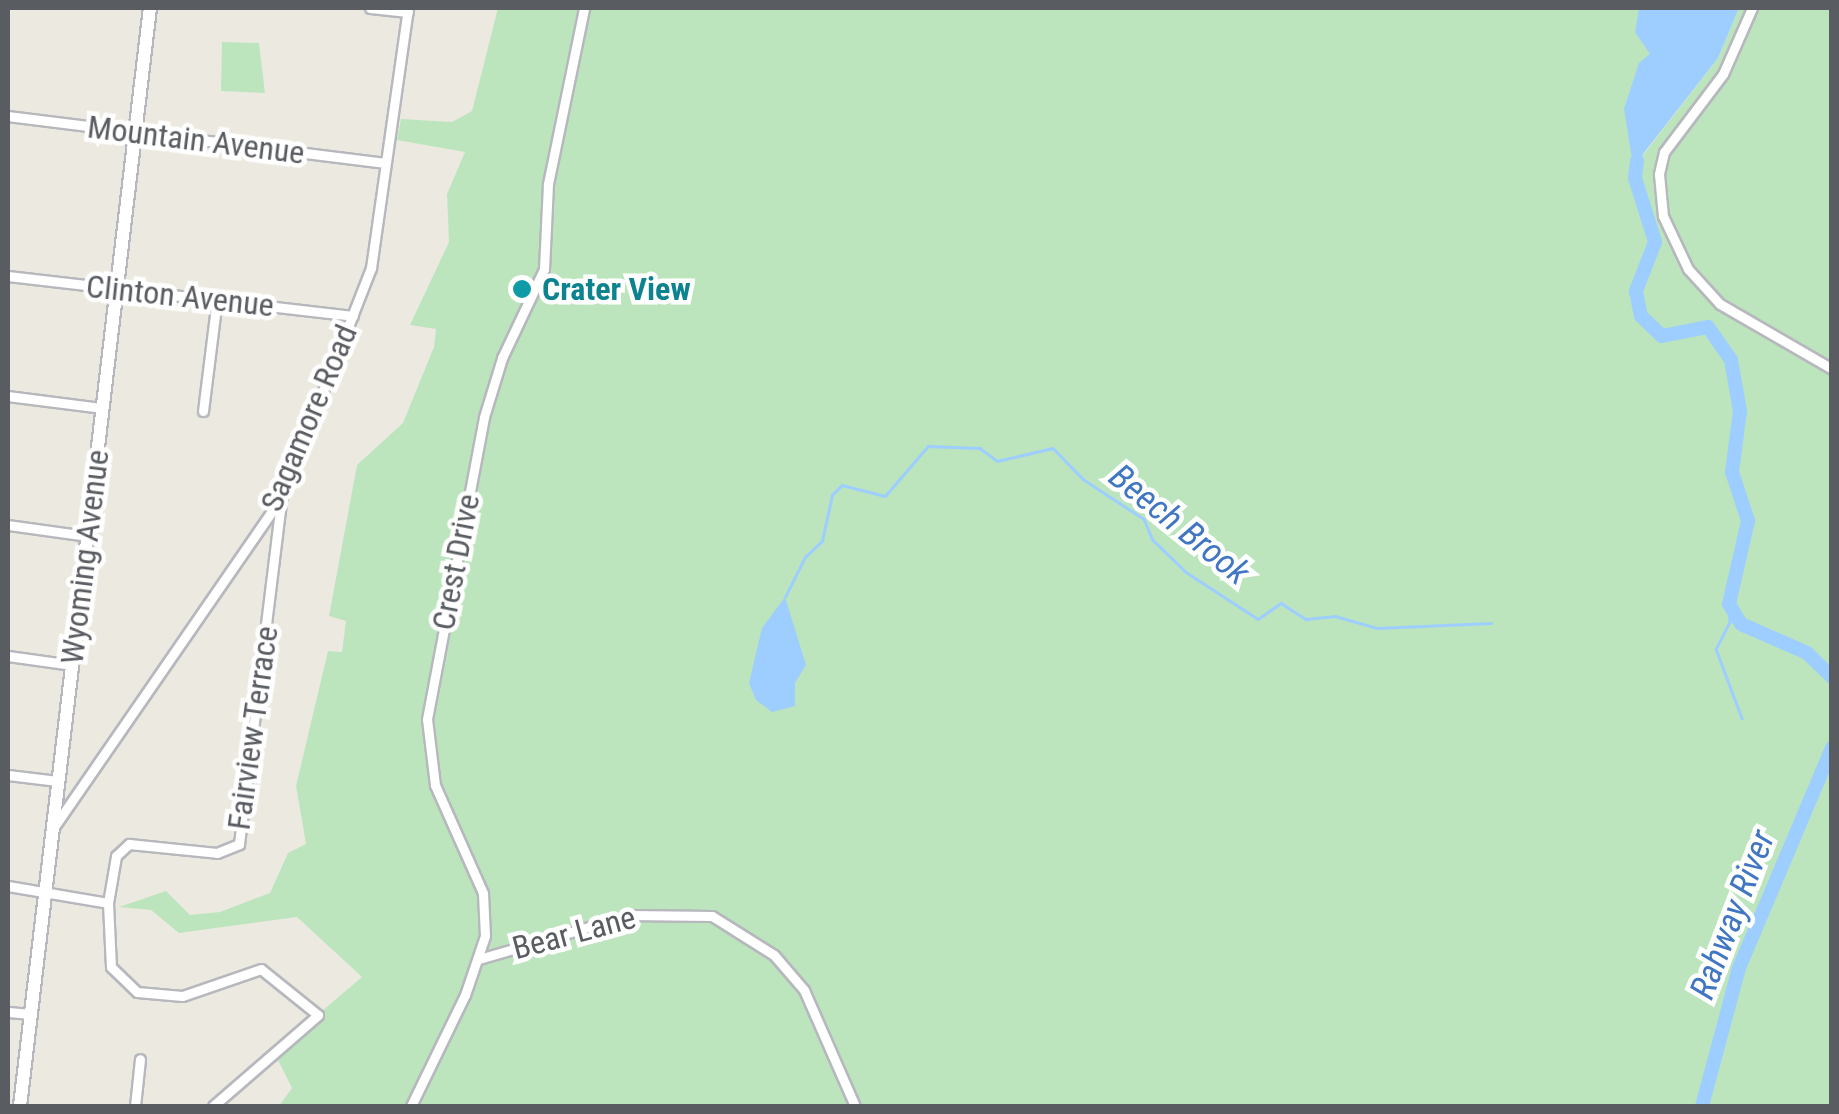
<!DOCTYPE html>
<style>
body{margin:0}
#map{position:relative;width:1839px;height:1114px;overflow:hidden;background:#eceae0;font-family:"Roboto Condensed",sans-serif}
div>[style]{position:absolute}
.green>*{inset:0;background:#bce5be}
.water>*{inset:0;background:#9dceff}
.stream>*{height:2.5px;margin:-1.25px;padding:0 1.25px;transform-origin:1.25px;border-radius:1.25px;background:#9dceff}
.river>*{height:14px;margin:-7px;padding:0 7px;transform-origin:7px;border-radius:7px;background:#9dceff}
.roads{filter:drop-shadow(2px 0 #b6b8bd) drop-shadow(-2px 0 #b6b8bd) drop-shadow(0 2px #b6b8bd) drop-shadow(0 -2px #b6b8bd)}
.minor>*{height:9px;margin:-4.5px;padding:0 4.5px;transform-origin:4.5px;border-radius:4.5px;background:#fff}
.secondary>*{height:12px;margin:-6px;padding:0 6px;transform-origin:6px;border-radius:6px;background:#fff}
.dots>*{width:28px;height:28px;translate:-50% -50%;box-sizing:border-box;border:5px solid #fff;border-radius:50%}
span{translate:-50% -50%;white-space:nowrap;text-align:center;line-height:1.15;-webkit-text-stroke:9px #fff;paint-order:stroke}
.street-label{font-size:32px;color:#595c61}
.culture-label{font-size:32px;color:#0d838f;font-weight:700}
.left{translate:0 -50%;text-align:left}
.water-label{font-size:35px;color:#4076c2;font-style:italic}
.frame{position:absolute;inset:0;border:10px solid #595c61;pointer-events:none}
</style>
<div id="map">
<div class="green">
<div style="clip-path:polygon(498px 8px,1650px 8px,1650px 54px,1631px 123px,1635px 175px,1643px 155px,1718px 58px,1739px 8px,1831px 8px,1831px 1106px,279px 1106px,292px 1088px,274px 1052px,362px 977px,297px 917px,179px 933px,151px 910px,119px 907px,166px 891px,190px 915px,220px 912px,270px 893px,288px 853px,306px 844px,296px 786px,328px 651px,342px 652px,346px 621px,329px 616px,357px 465px,403px 423px,434px 347px,436px 329px,410px 325px,449px 242px,447px 194px,465px 152px,397px 140px,401px 119px,452px 122px,472px 111px)"></div>
<div style="clip-path:polygon(222px 42px,259px 43px,265px 93px,221px 91px)"></div>
</div>
<div class="water">
<div style="clip-path:polygon(1639px 8px,1739px 8px,1718px 58px,1643px 154px,1635px 178px,1624px 109px,1639px 63px,1650px 54px,1635px 32px)"></div>
<div style="clip-path:polygon(785px 597px,806px 665px,795px 683px,795px 706px,772px 712px,756px 700px,749px 683px,762px 628px)"></div>
</div>
<div class="stream">
<div style="left:785px;top:597px;width:45px;rotate:-63.4deg"></div>
<div style="left:805px;top:557px;width:23px;rotate:-43deg"></div>
<div style="left:822px;top:541px;width:47px;rotate:-77.7deg"></div>
<div style="left:832px;top:495px;width:14px;rotate:-45deg"></div>
<div style="left:842px;top:485px;width:44px;rotate:14.3deg"></div>
<div style="left:885px;top:496px;width:66px;rotate:-49.3deg"></div>
<div style="left:928px;top:446px;width:52px;rotate:2.2deg"></div>
<div style="left:980px;top:448px;width:21px;rotate:37deg"></div>
<div style="left:997px;top:461px;width:57px;rotate:-13.1deg"></div>
<div style="left:1053px;top:448px;width:43px;rotate:45.9deg"></div>
<div style="left:1083px;top:479px;width:73px;rotate:33.3deg"></div>
<div style="left:1144px;top:519px;width:23px;rotate:67deg"></div>
<div style="left:1153px;top:540px;width:46px;rotate:44.1deg"></div>
<div style="left:1186px;top:572px;width:86px;rotate:33.1deg"></div>
<div style="left:1258px;top:619px;width:28px;rotate:-35deg"></div>
<div style="left:1281px;top:603px;width:30px;rotate:33deg"></div>
<div style="left:1306px;top:619px;width:29px;rotate:-6deg"></div>
<div style="left:1335px;top:616px;width:44px;rotate:15.9deg"></div>
<div style="left:1377px;top:628px;width:114px;rotate:-2.5deg"></div>
<div style="left:1729px;top:604px;width:18px;rotate:87deg"></div>
<div style="left:1730px;top:622px;width:30px;rotate:117deg"></div>
<div style="left:1716px;top:649px;width:74px;rotate:69.4deg"></div>
</div>
<div class="river">
<div style="left:1637px;top:161px;width:17px;rotate:97deg"></div>
<div style="left:1635px;top:178px;width:67px;rotate:72.6deg"></div>
<div style="left:1655px;top:242px;width:53px;rotate:111.2deg"></div>
<div style="left:1636px;top:291px;width:25px;rotate:79deg"></div>
<div style="left:1641px;top:316px;width:29px;rotate:44deg"></div>
<div style="left:1662px;top:336px;width:47px;rotate:-11.1deg"></div>
<div style="left:1708px;top:327px;width:40px;rotate:55.1deg"></div>
<div style="left:1731px;top:360px;width:52px;rotate:80deg"></div>
<div style="left:1740px;top:411px;width:62px;rotate:97.5deg"></div>
<div style="left:1732px;top:472px;width:52px;rotate:71.9deg"></div>
<div style="left:1748px;top:521px;width:85px;rotate:102.9deg"></div>
<div style="left:1729px;top:604px;width:23px;rotate:59deg"></div>
<div style="left:1741px;top:624px;width:72px;rotate:23.7deg"></div>
<div style="left:1807px;top:653px;width:35px;rotate:44deg"></div>
<div style="left:1702px;top:1106px;width:143px;rotate:-75deg"></div>
<div style="left:1739px;top:968px;width:239px;rotate:-67.1deg"></div>
</div>
<div class="roads">
<div class="minor">
<div style="left:370px;top:8px;width:38px;rotate:6deg"></div>
<div style="left:1752px;top:8px;width:72px;rotate:113.7deg"></div>
<div style="left:1723px;top:74px;width:98px;rotate:127.1deg"></div>
<div style="left:1664px;top:152px;width:23px;rotate:103deg"></div>
<div style="left:1659px;top:174px;width:42px;rotate:84.6deg"></div>
<div style="left:1663px;top:216px;width:59px;rotate:64.7deg"></div>
<div style="left:1688px;top:269px;width:47px;rotate:47.6deg"></div>
<div style="left:1720px;top:304px;width:129px;rotate:30.1deg"></div>
<div style="left:8px;top:116px;width:380px;rotate:7.1deg"></div>
<div style="left:8px;top:276px;width:347px;rotate:6.6deg"></div>
<div style="left:8px;top:396px;width:95px;rotate:7.3deg"></div>
<div style="left:203px;top:411px;width:113px;rotate:-82.9deg"></div>
<div style="left:8px;top:525px;width:80px;rotate:7.9deg"></div>
<div style="left:8px;top:656px;width:65px;rotate:8deg"></div>
<div style="left:8px;top:775px;width:50px;rotate:6.8deg"></div>
<div style="left:54px;top:827px;width:402px;rotate:-55.4deg"></div>
<div style="left:282px;top:496px;width:245px;rotate:-68.7deg"></div>
<div style="left:371px;top:268px;width:263px;rotate:-81.9deg"></div>
<div style="left:8px;top:886px;width:101px;rotate:9.6deg"></div>
<div style="left:479px;top:959px;width:156px;rotate:-16.3deg"></div>
<div style="left:629px;top:915px;width:83px;rotate:0.7deg"></div>
<div style="left:712px;top:916px;width:73px;rotate:32.2deg"></div>
<div style="left:774px;top:955px;width:46px;rotate:49.4deg"></div>
<div style="left:804px;top:990px;width:127px;rotate:66.3deg"></div>
<div style="left:8px;top:1012px;width:23px;rotate:5deg"></div>
<div style="left:135px;top:1106px;width:47px;rotate:-83.9deg"></div>
<div style="left:213px;top:1106px;width:139px;rotate:-40.9deg"></div>
<div style="left:318px;top:1015px;width:73px;rotate:-141.1deg"></div>
<div style="left:261px;top:969px;width:83px;rotate:161.1deg"></div>
<div style="left:182px;top:996px;width:45px;rotate:-174.9deg"></div>
<div style="left:137px;top:992px;width:36px;rotate:-136deg"></div>
<div style="left:111px;top:967px;width:64px;rotate:-92.7deg"></div>
<div style="left:108px;top:903px;width:48px;rotate:-80.3deg"></div>
<div style="left:116px;top:856px;width:18px;rotate:-43deg"></div>
<div style="left:129px;top:844px;width:88px;rotate:5.8deg"></div>
<div style="left:217px;top:853px;width:24px;rotate:-22deg"></div>
<div style="left:239px;top:844px;width:351px;rotate:-83deg"></div>
<div style="left:411px;top:1106px;width:123px;rotate:-64.1deg"></div>
<div style="left:465px;top:995px;width:62px;rotate:-71.3deg"></div>
<div style="left:485px;top:936px;width:43px;rotate:-92.7deg"></div>
<div style="left:483px;top:893px;width:118px;rotate:-114deg"></div>
<div style="left:435px;top:785px;width:66px;rotate:-96.9deg"></div>
<div style="left:427px;top:719px;width:307px;rotate:-79.3deg"></div>
<div style="left:484px;top:417px;width:62px;rotate:-73deg"></div>
<div style="left:502px;top:358px;width:98px;rotate:-64.7deg"></div>
<div style="left:544px;top:269px;width:85px;rotate:-87.3deg"></div>
<div style="left:548px;top:184px;width:180px;rotate:-78.4deg"></div>
</div>
<div class="secondary">
<div style="left:20px;top:1106px;width:1106px;rotate:-83.25deg"></div>
</div>
</div>
<div class="dots">
<div style="left:522px;top:289px;background:#0f9aa8"></div>
</div>
<div class="street-label">
<span style="left:196px;top:140px;rotate:7deg">Mountain Avenue</span>
<span style="left:180px;top:296px;rotate:6deg">Clinton Avenue</span>
<span style="left:309px;top:418px;rotate:-67deg">Sagamore Road</span>
<span style="left:85px;top:557px;rotate:-83deg">Wyoming Avenue</span>
<span style="left:456px;top:562px;rotate:-79deg">Crest Drive</span>
<span style="left:253px;top:728px;rotate:-82deg">Fairview Terrace</span>
<span style="left:574px;top:933px;rotate:-15deg">Bear Lane</span>
</div>
<div class="culture-label">
<span class="left" style="left:542px;top:289px">Crater View</span>
</div>
<div class="water-label">
<span style="left:1179px;top:525px;rotate:39deg">Beech Brook</span>
<span style="left:1733px;top:915px;rotate:-69deg">Rahway River</span>
</div>
<div class="frame"></div>
</div>
